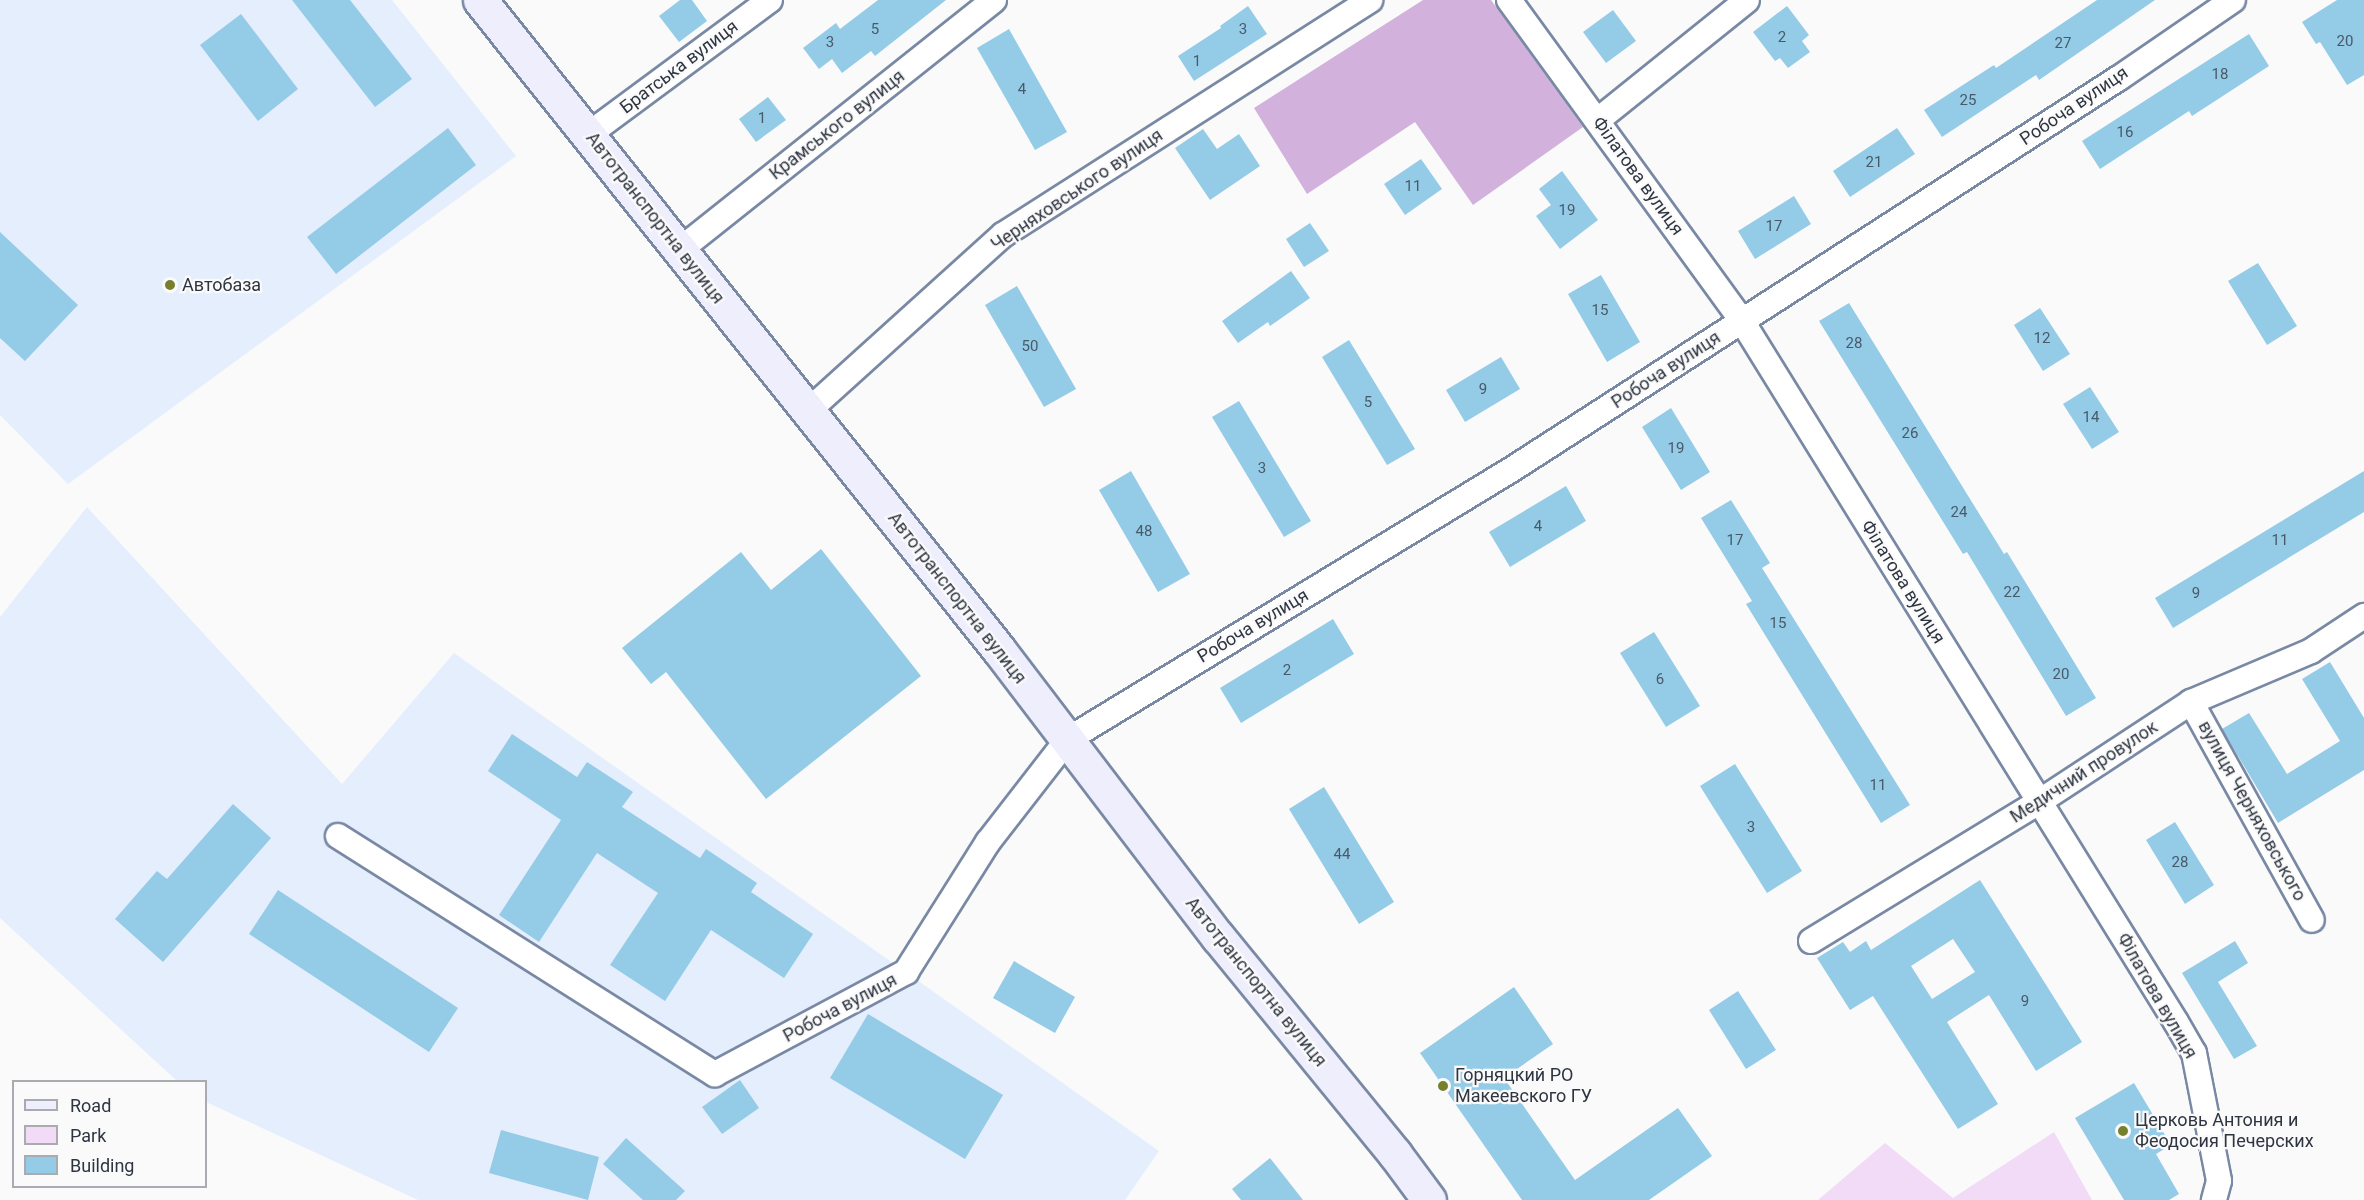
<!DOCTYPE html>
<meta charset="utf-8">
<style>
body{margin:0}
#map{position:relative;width:2364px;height:1200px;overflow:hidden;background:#fafafa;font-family:Roboto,sans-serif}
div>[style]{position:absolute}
.built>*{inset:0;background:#e5eefd}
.green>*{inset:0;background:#f1dbf7}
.forest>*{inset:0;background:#d2b1dc}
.building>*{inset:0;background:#94cbe7}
.roads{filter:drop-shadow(2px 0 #7989a4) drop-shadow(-2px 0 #7989a4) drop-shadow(0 2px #7989a4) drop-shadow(0 -2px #7989a4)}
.street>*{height:24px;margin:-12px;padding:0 12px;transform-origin:12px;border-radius:12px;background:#fff}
.secondary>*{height:33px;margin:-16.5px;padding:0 16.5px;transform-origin:16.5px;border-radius:16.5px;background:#efeefc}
.dots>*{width:16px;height:16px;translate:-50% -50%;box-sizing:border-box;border:3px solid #fafafa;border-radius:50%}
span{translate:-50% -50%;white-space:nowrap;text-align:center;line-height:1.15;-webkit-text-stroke:4.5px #fafafa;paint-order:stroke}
.number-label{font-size:15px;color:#485a6a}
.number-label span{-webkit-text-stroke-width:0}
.street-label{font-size:18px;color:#2e3541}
.poi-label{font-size:18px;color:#2e3541}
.left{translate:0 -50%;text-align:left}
.legend{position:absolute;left:12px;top:1080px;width:195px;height:108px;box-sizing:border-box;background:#fafafa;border:2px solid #a8abb0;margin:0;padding:8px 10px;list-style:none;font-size:18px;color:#2e3541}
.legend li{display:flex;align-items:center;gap:12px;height:30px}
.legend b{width:30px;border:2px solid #a8abb0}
</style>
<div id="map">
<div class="built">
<div style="clip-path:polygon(0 0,392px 0,516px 156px,68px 484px,0 415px)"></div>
<div style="clip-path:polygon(87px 507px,342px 784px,454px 653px,1159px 1151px,1125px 1200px,418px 1200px,206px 1102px,206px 1082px,177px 1081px,0 918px,0 617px)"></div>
</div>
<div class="green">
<div style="clip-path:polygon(2054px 1132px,2092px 1200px,1818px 1200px,1885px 1143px,1953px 1198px)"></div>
</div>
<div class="forest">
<div style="clip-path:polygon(1423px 0,1491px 0,1583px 127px,1473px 205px,1415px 122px,1307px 194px,1254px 108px)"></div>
</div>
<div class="building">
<div style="clip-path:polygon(292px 0,350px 0,412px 79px,375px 107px)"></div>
<div style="clip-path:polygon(680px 0,692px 0,707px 21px,679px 42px,659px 16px)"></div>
<div style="clip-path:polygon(878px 0,946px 0,875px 56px,871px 51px,842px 73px,832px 59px,819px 69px,803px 48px,836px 23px,840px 29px)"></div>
<div style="clip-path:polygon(2097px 0,2155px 0,2039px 80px,2036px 75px,1942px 137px,1924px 110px,1994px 65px,1996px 68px)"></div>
<div style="clip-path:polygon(2337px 0,2364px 0,2364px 75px,2347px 85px,2320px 42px,2316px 44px,2302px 22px)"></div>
<div style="clip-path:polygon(1248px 6px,1267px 34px,1194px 81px,1178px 56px,1221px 28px,1220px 26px)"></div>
<div style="clip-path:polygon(1787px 6px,1809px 35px,1802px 41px,1810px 52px,1788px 68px,1780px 58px,1775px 61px,1753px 32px)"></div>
<div style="clip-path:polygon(1613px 10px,1636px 41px,1606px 63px,1583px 32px)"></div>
<div style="clip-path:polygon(241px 14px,298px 89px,258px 121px,200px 45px)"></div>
<div style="clip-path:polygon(1009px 29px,1067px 132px,1035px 150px,977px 48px)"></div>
<div style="clip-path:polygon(2249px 34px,2269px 66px,2192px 116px,2189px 111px,2100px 169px,2082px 141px)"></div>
<div style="clip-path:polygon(768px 97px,786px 120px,756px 142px,739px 119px)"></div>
<div style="clip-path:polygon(448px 128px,476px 165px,336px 274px,307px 237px)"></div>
<div style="clip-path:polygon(1897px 128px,1915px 154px,1850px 197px,1833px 171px)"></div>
<div style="clip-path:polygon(1203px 129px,1217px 149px,1239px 134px,1260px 166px,1210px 200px,1175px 148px)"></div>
<div style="clip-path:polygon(1421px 159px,1442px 189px,1405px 215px,1384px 184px)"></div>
<div style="clip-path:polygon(1562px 171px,1598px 220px,1560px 249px,1536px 216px,1551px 205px,1539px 189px)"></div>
<div style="clip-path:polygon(1794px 196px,1811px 224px,1755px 259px,1738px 231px)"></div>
<div style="clip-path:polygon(1310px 223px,1329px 251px,1304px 267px,1286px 239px)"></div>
<div style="clip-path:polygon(0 232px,78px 305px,25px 361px,0 338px)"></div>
<div style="clip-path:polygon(2258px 263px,2297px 326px,2267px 345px,2228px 281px)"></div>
<div style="clip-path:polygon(1291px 271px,1310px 298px,1270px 326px,1268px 322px,1238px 343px,1222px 321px)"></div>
<div style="clip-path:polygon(1601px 275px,1640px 342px,1607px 362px,1568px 294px)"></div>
<div style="clip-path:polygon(1017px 286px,1076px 389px,1044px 407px,985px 305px)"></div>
<div style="clip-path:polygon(1849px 303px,2004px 554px,2007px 552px,2096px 698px,2066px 716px,1967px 552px,1963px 554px,1819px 321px)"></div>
<div style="clip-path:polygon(2040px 308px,2070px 354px,2043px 371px,2014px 325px)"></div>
<div style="clip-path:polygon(1349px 340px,1415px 449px,1387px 465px,1322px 357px)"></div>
<div style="clip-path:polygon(1501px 357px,1520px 389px,1465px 422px,1446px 390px)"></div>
<div style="clip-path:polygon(2090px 387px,2119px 432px,2092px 449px,2063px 404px)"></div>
<div style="clip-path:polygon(1239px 401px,1311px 521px,1284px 537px,1212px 417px)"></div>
<div style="clip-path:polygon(1671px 408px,1710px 472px,1681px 490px,1642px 427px)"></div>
<div style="clip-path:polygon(1131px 471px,1190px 574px,1158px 592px,1099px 490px)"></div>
<div style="clip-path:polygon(2364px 471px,2364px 512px,2173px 628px,2155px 598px)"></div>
<div style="clip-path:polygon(1566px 486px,1586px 521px,1510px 567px,1489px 532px)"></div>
<div style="clip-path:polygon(1731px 500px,1770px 563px,1762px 568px,1910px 805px,1881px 823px,1746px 604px,1752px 601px,1701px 518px)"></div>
<div style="clip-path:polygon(821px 549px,921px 676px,766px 799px,666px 672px,651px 684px,622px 648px,741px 552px,771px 590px)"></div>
<div style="clip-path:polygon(1333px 619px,1354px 654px,1241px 723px,1220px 688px)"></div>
<div style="clip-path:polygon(1654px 632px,1700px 706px,1666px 727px,1620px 653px)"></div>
<div style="clip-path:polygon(2330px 662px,2364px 718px,2364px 770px,2278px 823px,2222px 729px,2249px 713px,2287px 774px,2340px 741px,2302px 679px)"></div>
<div style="clip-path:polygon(512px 734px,577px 777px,587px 762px,633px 792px,622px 807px,700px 858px,706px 849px,757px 883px,751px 892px,813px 934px,784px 978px,711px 930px,665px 1001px,610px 965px,658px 893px,597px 853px,539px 942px,499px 915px,561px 820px,488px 771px)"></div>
<div style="clip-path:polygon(1735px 764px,1802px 871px,1767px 893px,1700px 786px)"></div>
<div style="clip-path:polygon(1324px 787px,1394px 902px,1359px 924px,1289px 809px)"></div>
<div style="clip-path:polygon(233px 804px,271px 838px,163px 962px,115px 919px,157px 871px,167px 879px)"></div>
<div style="clip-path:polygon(2175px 822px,2214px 885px,2185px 904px,2146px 840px)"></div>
<div style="clip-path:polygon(evenodd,1980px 880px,2082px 1042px,2036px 1071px,1989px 995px,1947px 1022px,1998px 1104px,1958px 1129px,1873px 996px,1850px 1010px,1817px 958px,1843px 942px,1850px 952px,1866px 941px,1871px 950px,1980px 880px,1953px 939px,1975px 972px,1932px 999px,1911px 966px,1953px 939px)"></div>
<div style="clip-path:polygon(278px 890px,458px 1008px,429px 1052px,249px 934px)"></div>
<div style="clip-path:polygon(2235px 941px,2248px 963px,2218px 982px,2257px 1046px,2234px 1059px,2182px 973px)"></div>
<div style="clip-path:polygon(1014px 961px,1075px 997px,1055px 1033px,993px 998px)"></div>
<div style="clip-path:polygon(1514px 987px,1553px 1044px,1504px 1078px,1575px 1180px,1678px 1108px,1712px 1156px,1649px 1200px,1522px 1200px,1420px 1053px)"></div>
<div style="clip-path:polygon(1738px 991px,1776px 1050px,1746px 1069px,1709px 1010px)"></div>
<div style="clip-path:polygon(868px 1014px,1003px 1095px,965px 1159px,830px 1078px)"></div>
<div style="clip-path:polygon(740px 1080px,759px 1108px,722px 1134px,702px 1107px)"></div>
<div style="clip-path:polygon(2134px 1083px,2171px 1145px,2156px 1154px,2179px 1194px,2169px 1200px,2124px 1200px,2075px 1118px)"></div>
<div style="clip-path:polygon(501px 1130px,599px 1157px,588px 1200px,489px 1173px)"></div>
<div style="clip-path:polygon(626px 1138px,685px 1191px,676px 1200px,643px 1200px,603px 1164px)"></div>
<div style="clip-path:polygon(1270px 1158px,1303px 1200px,1241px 1200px,1232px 1189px)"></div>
</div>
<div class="roads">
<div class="street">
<div style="left:1509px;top:0;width:397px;rotate:54deg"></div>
<div style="left:1742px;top:321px;width:824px;rotate:58.24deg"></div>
<div style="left:2176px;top:1022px;width:36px;rotate:60deg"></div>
<div style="left:2194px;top:1053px;width:130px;rotate:78.9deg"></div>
<div style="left:2219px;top:1181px;width:20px;rotate:105deg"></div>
<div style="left:1598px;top:120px;width:191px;rotate:-38.8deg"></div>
<div style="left:589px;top:134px;width:225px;rotate:-36.5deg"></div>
<div style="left:681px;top:249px;width:400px;rotate:-38.5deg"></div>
<div style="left:808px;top:411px;width:263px;rotate:-42.1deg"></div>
<div style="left:1003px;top:235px;width:436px;rotate:-32.6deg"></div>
<div style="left:2191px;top:702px;width:249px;rotate:61deg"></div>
<div style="left:338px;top:836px;width:446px;rotate:32.3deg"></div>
<div style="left:715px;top:1074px;width:217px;rotate:-28.1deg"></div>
<div style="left:906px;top:972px;width:154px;rotate:-57.8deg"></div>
<div style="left:988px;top:842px;width:129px;rotate:-52.2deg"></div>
<div style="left:1067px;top:740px;width:523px;rotate:-31.32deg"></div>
<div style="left:1514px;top:468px;width:720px;rotate:-32.81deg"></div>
<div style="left:2119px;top:78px;width:138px;rotate:-34.4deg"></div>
<div style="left:1811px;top:941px;width:267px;rotate:-31.4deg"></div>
<div style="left:2039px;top:802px;width:182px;rotate:-33.3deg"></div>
<div style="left:2191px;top:702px;width:130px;rotate:-23deg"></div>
<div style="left:2311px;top:651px;width:64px;rotate:-33.4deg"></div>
</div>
<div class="secondary">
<div style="left:480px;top:0;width:832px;rotate:51.39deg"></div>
<div style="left:999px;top:650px;width:361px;rotate:52.7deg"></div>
<div style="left:1218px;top:937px;width:280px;rotate:50.8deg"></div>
<div style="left:1395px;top:1154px;width:57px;rotate:53.5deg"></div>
</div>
</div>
<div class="dots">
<div style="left:170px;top:285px;background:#767f2b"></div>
<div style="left:1443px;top:1086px;background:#767f2b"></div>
<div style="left:2123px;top:1131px;background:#767f2b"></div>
</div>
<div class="number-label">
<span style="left:875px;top:30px">5</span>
<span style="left:1243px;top:30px">3</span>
<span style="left:1782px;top:38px">2</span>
<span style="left:2345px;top:42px">20</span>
<span style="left:830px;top:43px">3</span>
<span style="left:2063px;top:44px">27</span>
<span style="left:1197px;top:62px">1</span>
<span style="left:2220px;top:75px">18</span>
<span style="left:1022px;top:90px">4</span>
<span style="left:1968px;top:101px">25</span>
<span style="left:762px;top:119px">1</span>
<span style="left:2125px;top:133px">16</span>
<span style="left:1874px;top:163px">21</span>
<span style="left:1413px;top:187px">11</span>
<span style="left:1567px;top:211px">19</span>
<span style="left:1774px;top:227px">17</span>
<span style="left:1600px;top:311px">15</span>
<span style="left:2042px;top:339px">12</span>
<span style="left:1854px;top:344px">28</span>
<span style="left:1030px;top:347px">50</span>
<span style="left:1483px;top:390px">9</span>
<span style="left:1368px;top:403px">5</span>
<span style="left:2091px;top:418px">14</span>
<span style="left:1910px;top:434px">26</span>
<span style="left:1676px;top:449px">19</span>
<span style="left:1262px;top:469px">3</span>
<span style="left:1959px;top:513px">24</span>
<span style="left:1538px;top:527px">4</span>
<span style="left:1144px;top:532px">48</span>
<span style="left:1735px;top:541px">17</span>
<span style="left:2280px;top:541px">11</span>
<span style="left:2012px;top:593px">22</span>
<span style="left:2196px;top:594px">9</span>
<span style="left:1778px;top:624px">15</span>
<span style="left:1287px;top:671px">2</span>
<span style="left:2061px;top:675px">20</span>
<span style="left:1660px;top:680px">6</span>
<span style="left:1878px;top:786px">11</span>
<span style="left:1751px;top:828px">3</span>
<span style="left:1342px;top:855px">44</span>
<span style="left:2180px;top:863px">28</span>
<span style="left:2025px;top:1002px">9</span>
</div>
<div class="street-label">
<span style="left:679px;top:67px;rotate:-37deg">Братська вулиця</span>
<span style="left:2074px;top:106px;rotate:-34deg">Робоча вулиця</span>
<span style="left:837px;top:125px;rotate:-38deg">Крамського вулиця</span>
<span style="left:1638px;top:176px;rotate:54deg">Філатова вулиця</span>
<span style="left:1077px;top:190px;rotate:-34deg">Черняховського вулиця</span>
<span style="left:655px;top:218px;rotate:52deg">Автотранспортна вулиця</span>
<span style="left:1666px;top:370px;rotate:-33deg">Робоча вулиця</span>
<span style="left:1903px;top:582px;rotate:58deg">Філатова вулиця</span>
<span style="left:957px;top:598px;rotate:52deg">Автотранспортна вулиця</span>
<span style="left:1253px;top:626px;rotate:-31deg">Робоча вулиця</span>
<span style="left:2084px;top:772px;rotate:-33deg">Медичний провулок</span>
<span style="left:2252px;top:811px;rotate:61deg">вулиця Черняховського</span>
<span style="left:1256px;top:982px;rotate:51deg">Автотранспортна вулиця</span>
<span style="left:2157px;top:996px;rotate:60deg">Філатова вулиця</span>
<span style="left:840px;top:1008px;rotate:-28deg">Робоча вулиця</span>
</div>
<div class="poi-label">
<span class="left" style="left:182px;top:285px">Автобаза</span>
<span class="left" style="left:1455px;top:1086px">Горняцкий РО<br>Макеевского ГУ</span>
<span class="left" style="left:2135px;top:1131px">Церковь Антония и<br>Феодосия Печерских</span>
</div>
<ul class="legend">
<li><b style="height:8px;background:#efeefc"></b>Road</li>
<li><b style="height:16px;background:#f1dbf7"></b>Park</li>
<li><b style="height:16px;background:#94cbe7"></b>Building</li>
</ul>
</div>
